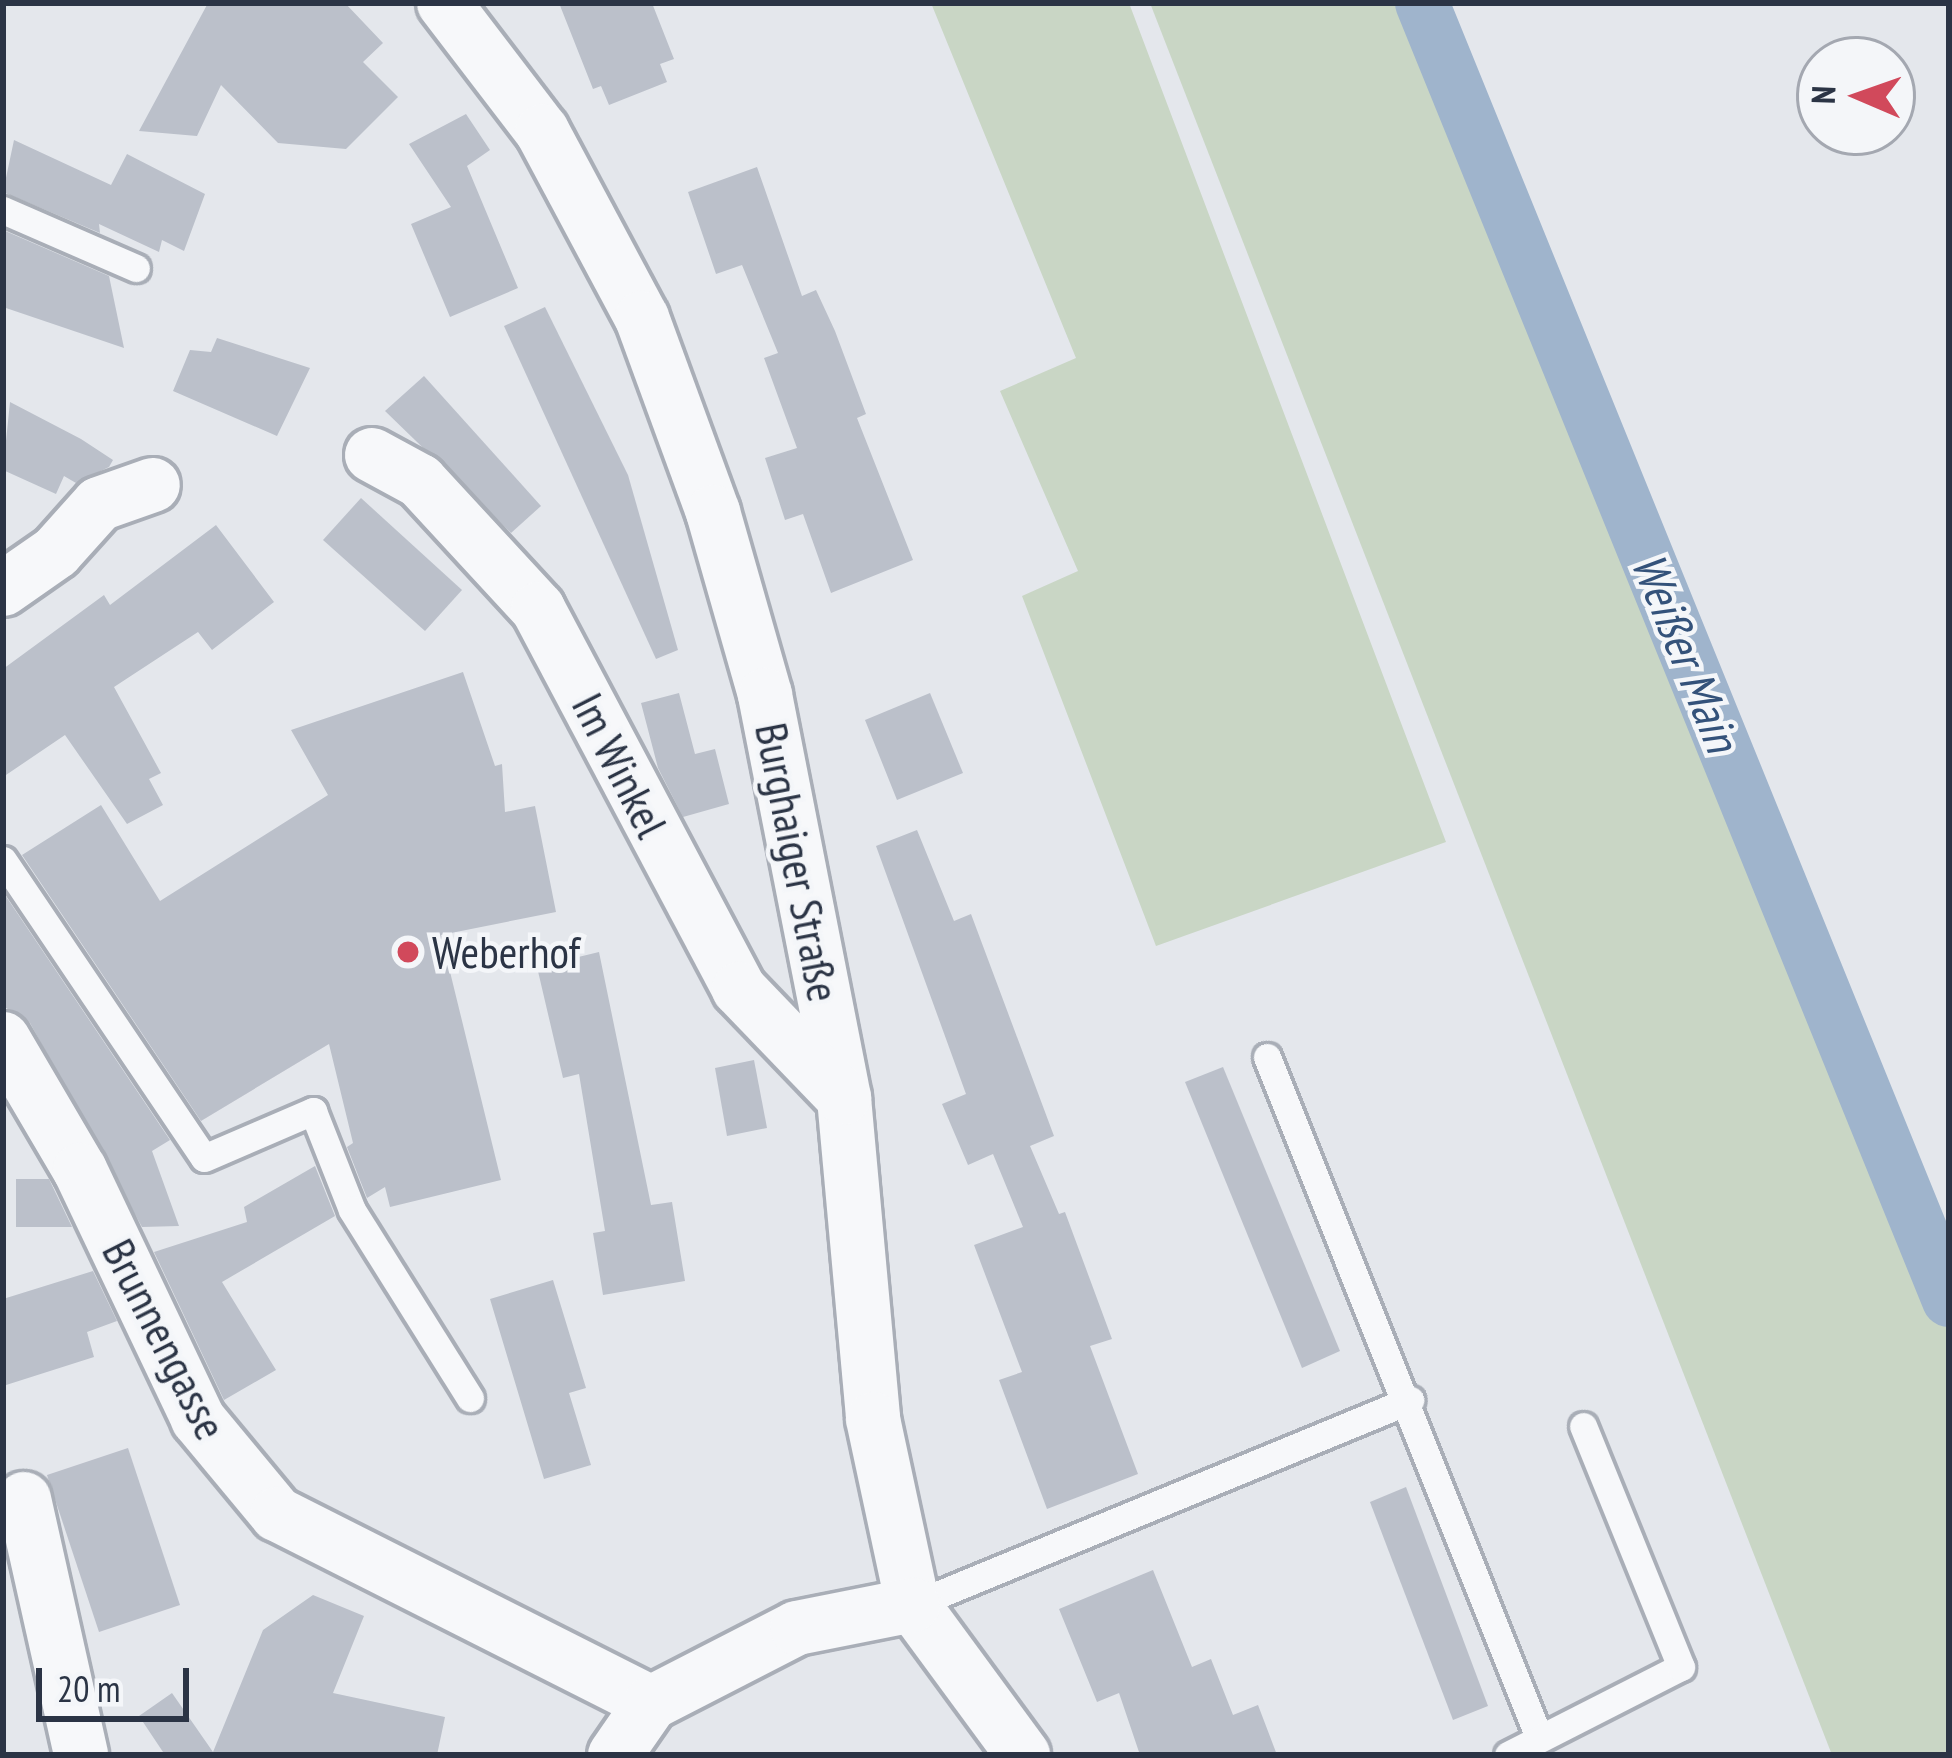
<!DOCTYPE html>
<meta charset="utf-8">
<style>
body{margin:0}
#map{position:relative;width:1952px;height:1758px;overflow:hidden;background:#e4e7ec;font-family:"PT Sans Narrow",sans-serif}
div>[style]{position:absolute}
.green>*{inset:0;background:#c9d6c5}
.canal>*{height:54px;margin:-27px;padding:0 27px;transform-origin:27px;border-radius:27px;background:#9fb4cc}
.building>*{inset:0;background:#bbc0ca}
.roads{filter:drop-shadow(3px 0 #a9aeb7) drop-shadow(-3px 0 #a9aeb7) drop-shadow(0 3px #a9aeb7) drop-shadow(0 -3px #a9aeb7)}
.lane>*{height:27px;margin:-13.5px;padding:0 13.5px;transform-origin:13.5px;border-radius:13.5px;background:#f7f8fa}
.street>*{height:54px;margin:-27px;padding:0 27px;transform-origin:27px;border-radius:27px;background:#f7f8fa}
.dots>*{width:33px;height:33px;translate:-50% -50%;box-sizing:border-box;border:6px solid #f4f6f9;border-radius:50%}
span{translate:-50% -50%;white-space:nowrap;text-align:center;line-height:1.15;-webkit-text-stroke:9px #f4f6f9;paint-order:stroke}
.street-label{font-size:45px;color:#2b3445}
.poi-label{font-size:45px;color:#2b3445}
.left{translate:0 -50%;text-align:left}
.water-label{font-size:48px;color:#34527a;font-style:italic}
.frame{position:absolute;inset:0;border:6px solid #2b3445;pointer-events:none}
.north{position:absolute;left:1796px;top:36px;width:120px;height:120px;box-sizing:border-box;background:#f4f6f9;border:3px solid #a4a8b1;border-radius:50%;rotate:272deg;font-size:33px;font-weight:700;line-height:48px;text-align:center;color:#2b3445}
.north::after{content:'';display:block;margin:auto;width:42px;height:54px;background:#d1495b;clip-path:polygon(50% 0,100% 100%,50% 72%,0 100%)}
.scale{position:absolute;left:36px;top:1668px;width:153px;height:54px;box-sizing:border-box;border:6px solid #2b3445;border-top:0;padding-left:15px;font-size:36px;line-height:42px;white-space:nowrap;color:#2b3445;-webkit-text-stroke:9px #f4f6f9;paint-order:stroke}
</style>
<div id="map">
<div class="green">
<div style="clip-path:polygon(931px 3px,1129px 3px,1446px 842px,1156px 946px,1022px 596px,1078px 571px,1000px 391px,1076px 358px)"></div>
<div style="clip-path:polygon(1150px 3px,1415px 3px,1949px 1312px,1949px 1755px,1832px 1755px)"></div>
</div>
<div class="canal">
<div style="left:1422px;top:3px;width:1400px;rotate:67.89deg"></div>
</div>
<div class="building">
<div style="clip-path:polygon(208px 3px,345px 3px,383px 43px,363px 62px,398px 97px,346px 149px,278px 143px,221px 85px,197px 136px,139px 131px)"></div>
<div style="clip-path:polygon(559px 3px,652px 3px,674px 59px,660px 64px,667px 82px,609px 105px,601px 86px,593px 89px)"></div>
<div style="clip-path:polygon(466px 114px,490px 150px,467px 166px,518px 288px,450px 317px,411px 224px,451px 207px,409px 144px)"></div>
<div style="clip-path:polygon(14px 140px,111px 185px,127px 154px,205px 194px,184px 251px,162px 240px,159px 252px,99px 224px,100px 233px,3px 192px)"></div>
<div style="clip-path:polygon(757px 167px,802px 296px,816px 290px,835px 331px,866px 414px,857px 418px,913px 560px,831px 593px,803px 514px,785px 520px,765px 458px,797px 448px,764px 358px,778px 353px,742px 265px,716px 274px,688px 192px)"></div>
<div style="clip-path:polygon(3px 230px,109px 276px,124px 348px,3px 307px)"></div>
<div style="clip-path:polygon(545px 307px,628px 475px,678px 650px,656px 659px,504px 326px)"></div>
<div style="clip-path:polygon(217px 338px,310px 368px,277px 436px,173px 391px,190px 350px,211px 352px)"></div>
<div style="clip-path:polygon(424px 376px,541px 506px,511px 533px,385px 411px)"></div>
<div style="clip-path:polygon(10px 402px,81px 439px,113px 460px,109px 467px,76px 483px,64px 476px,56px 494px,3px 470px)"></div>
<div style="clip-path:polygon(361px 498px,462px 590px,425px 631px,323px 540px)"></div>
<div style="clip-path:polygon(216px 525px,274px 602px,212px 650px,198px 632px,114px 687px,161px 773px,149px 779px,163px 805px,127px 824px,65px 735px,3px 777px,3px 669px,104px 595px,110px 605px)"></div>
<div style="clip-path:polygon(463px 672px,495px 766px,502px 764px,505px 812px,535px 806px,556px 912px,441px 935px,501px 1180px,390px 1207px,385px 1187px,367px 1198px,347px 1147px,353px 1143px,329px 1044px,201px 1121px,22px 855px,101px 805px,160px 901px,328px 795px,291px 730px)"></div>
<div style="clip-path:polygon(679px 693px,695px 754px,715px 749px,729px 804px,683px 817px,658px 768px,641px 703px)"></div>
<div style="clip-path:polygon(930px 693px,963px 773px,897px 800px,865px 720px)"></div>
<div style="clip-path:polygon(917px 830px,954px 921px,971px 914px,1054px 1136px,1030px 1146px,1059px 1214px,1065px 1212px,1112px 1339px,1090px 1346px,1138px 1474px,1047px 1509px,999px 1380px,1022px 1372px,974px 1245px,1023px 1227px,993px 1154px,968px 1165px,942px 1104px,966px 1094px,876px 846px)"></div>
<div style="clip-path:polygon(3px 892px,170px 1140px,152px 1151px,179px 1226px,142px 1227px,30px 1023px,3px 1006px)"></div>
<div style="clip-path:polygon(599px 952px,651px 1205px,672px 1202px,685px 1281px,603px 1295px,593px 1233px,605px 1231px,579px 1074px,563px 1078px,537px 967px)"></div>
<div style="clip-path:polygon(754px 1060px,767px 1128px,727px 1136px,715px 1068px)"></div>
<div style="clip-path:polygon(1223px 1067px,1340px 1351px,1302px 1368px,1185px 1082px)"></div>
<div style="clip-path:polygon(315px 1166px,335px 1216px,222px 1282px,276px 1370px,224px 1400px,154px 1252px,247px 1222px,244px 1207px)"></div>
<div style="clip-path:polygon(16px 1179px,49px 1179px,72px 1227px,16px 1227px)"></div>
<div style="clip-path:polygon(93px 1271px,117px 1321px,87px 1332px,94px 1357px,3px 1386px,3px 1299px)"></div>
<div style="clip-path:polygon(553px 1280px,586px 1388px,569px 1393px,591px 1465px,544px 1479px,490px 1299px)"></div>
<div style="clip-path:polygon(128px 1448px,180px 1605px,99px 1632px,47px 1475px)"></div>
<div style="clip-path:polygon(1406px 1487px,1488px 1706px,1453px 1720px,1370px 1502px)"></div>
<div style="clip-path:polygon(1153px 1570px,1192px 1667px,1211px 1659px,1233px 1715px,1258px 1705px,1277px 1755px,1140px 1755px,1119px 1693px,1097px 1702px,1059px 1609px)"></div>
<div style="clip-path:polygon(313px 1595px,364px 1616px,333px 1693px,445px 1717px,437px 1755px,165px 1755px,139px 1716px,172px 1693px,213px 1752px,263px 1630px)"></div>
</div>
<div class="roads">
<div class="lane">
<div style="left:3px;top:210px;width:145px;rotate:23.6deg"></div>
<div style="left:3px;top:860px;width:359px;rotate:56deg"></div>
<div style="left:204px;top:1158px;width:119px;rotate:-23.3deg"></div>
<div style="left:313px;top:1111px;width:106px;rotate:68.5deg"></div>
<div style="left:352px;top:1210px;width:222px;rotate:57.9deg"></div>
<div style="left:1267px;top:1057px;width:730px;rotate:68.21deg"></div>
<div style="left:913px;top:1605px;width:538px;rotate:-22.41deg"></div>
<div style="left:1508px;top:1755px;width:194px;rotate:-27deg"></div>
<div style="left:1681px;top:1667px;width:260px;rotate:-112.1deg"></div>
</div>
<div class="street">
<div style="left:444px;top:3px;width:161px;rotate:52.6deg"></div>
<div style="left:542px;top:131px;width:212px;rotate:61.9deg"></div>
<div style="left:642px;top:318px;width:207px;rotate:69.9deg"></div>
<div style="left:713px;top:512px;width:190px;rotate:74.1deg"></div>
<div style="left:765px;top:695px;width:411px;rotate:78.9deg"></div>
<div style="left:844px;top:1098px;width:322px;rotate:84.8deg"></div>
<div style="left:873px;top:1419px;width:190px;rotate:77.9deg"></div>
<div style="left:913px;top:1605px;width:186px;rotate:53.7deg"></div>
<div style="left:372px;top:455px;width:55px;rotate:28.4deg"></div>
<div style="left:420px;top:481px;width:174px;rotate:47.3deg"></div>
<div style="left:538px;top:609px;width:430px;rotate:62.1deg"></div>
<div style="left:739px;top:989px;width:151px;rotate:46.1deg"></div>
<div style="left:3px;top:589px;width:65px;rotate:-34.9deg"></div>
<div style="left:56px;top:552px;width:64px;rotate:-48.1deg"></div>
<div style="left:99px;top:504px;width:57px;rotate:-19.4deg"></div>
<div style="left:3px;top:1039px;width:152px;rotate:59.6deg"></div>
<div style="left:80px;top:1170px;width:276px;rotate:64.6deg"></div>
<div style="left:198px;top:1419px;width:124px;rotate:50.3deg"></div>
<div style="left:277px;top:1514px;width:419px;rotate:26.8deg"></div>
<div style="left:24px;top:1499px;width:262px;rotate:77.4deg"></div>
<div style="left:615px;top:1755px;width:63px;rotate:-55.3deg"></div>
<div style="left:651px;top:1703px;width:164px;rotate:-27.2deg"></div>
<div style="left:797px;top:1628px;width:118px;rotate:-11.2deg"></div>
</div>
</div>
<div class="dots">
<div style="left:408px;top:952px;background:#d1495b"></div>
</div>
<div class="street-label">
<span style="left:620px;top:765px;rotate:63deg">Im Winkel</span>
<span style="left:798px;top:862px;rotate:79deg">Burghaiger Straße</span>
<span style="left:165px;top:1339px;rotate:63deg">Brunnengasse</span>
</div>
<div class="poi-label">
<span class="left" style="left:432px;top:952px">Weberhof</span>
</div>
<div class="water-label">
<span style="left:1686px;top:652px;rotate:68deg">Weißer Main</span>
</div>
<div class="frame"></div>
<div class="north">N</div>
<div class="scale">20 m</div>
</div>
